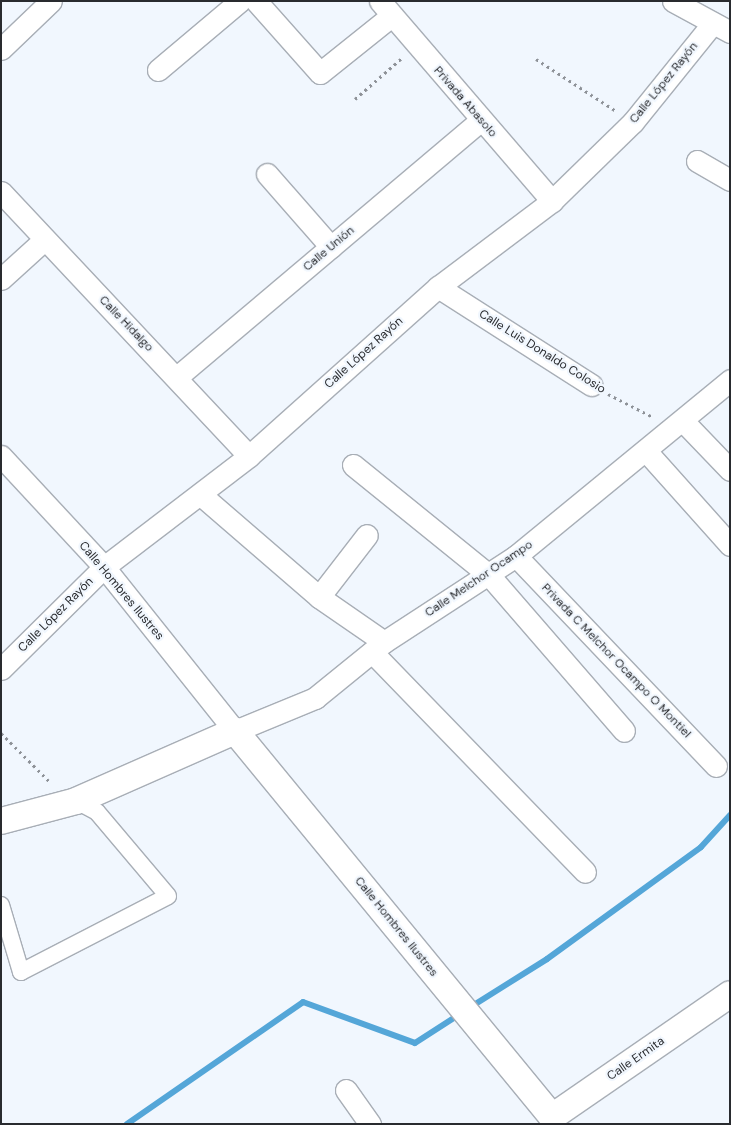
<!DOCTYPE html>
<meta charset="utf-8">
<style>
body{margin:0}
#map{position:relative;width:731px;height:1125px;overflow:hidden;background:#f1f7fe;font-family:"DM Sans",sans-serif}
div>[style]{position:absolute}
.stream>*{height:6px;margin:-3px;padding:0 3px;transform-origin:3px;border-radius:3px;background:#54a6d8}
.path>*{height:3px;margin-top:-1.5px;transform-origin:0;background:repeating-linear-gradient(90deg,#8e9298 0 2.5px,transparent 0 6.5px)}
.roads{filter:drop-shadow(1px 0 #a8aeb6) drop-shadow(-1px 0 #a8aeb6) drop-shadow(0 1px #a8aeb6) drop-shadow(0 -1px #a8aeb6)}
.pedestrian>*{height:16px;margin:-8px;padding:0 8px;transform-origin:8px;border-radius:8px;background:#fff}
.minor>*{height:21px;margin:-10.5px;padding:0 10.5px;transform-origin:10.5px;border-radius:10.5px;background:#fff}
.tertiary>*{height:26px;margin:-13px;padding:0 13px;transform-origin:13px;border-radius:13px;background:#fff}
span{translate:-50% -50%;white-space:nowrap;text-align:center;line-height:1.15;-webkit-text-stroke:4.5px #f1f7fe;paint-order:stroke}
.street-label{font-size:12px;color:#292b2f}
.frame{position:absolute;inset:0;border:2px solid #292b2f;pointer-events:none}
</style>
<div id="map">
<div class="stream">
<div style="left:469px;top:1008px;width:92px;rotate:-32.1deg"></div>
<div style="left:547px;top:959px;width:190px;rotate:-36deg"></div>
<div style="left:701px;top:847px;width:43px;rotate:-47.8deg"></div>
<div style="left:127px;top:1124px;width:214px;rotate:-34.7deg"></div>
<div style="left:303px;top:1002px;width:119px;rotate:20.1deg"></div>
<div style="left:415px;top:1043px;width:54px;rotate:-32.8deg"></div>
</div>
<div class="path">
<div style="left:536px;top:59px;width:95px;rotate:33deg"></div>
<div style="left:355px;top:99px;width:62px;rotate:-41.1deg"></div>
<div style="left:608px;top:394px;width:51px;rotate:27.1deg"></div>
<div style="left:1px;top:733px;width:71px;rotate:45deg"></div>
</div>
<div class="roads">
<div class="pedestrian">
<div style="left:1px;top:905px;width:70px;rotate:73.4deg"></div>
<div style="left:21px;top:972px;width:165px;rotate:-27.3deg"></div>
<div style="left:168px;top:896px;width:110px;rotate:-130.2deg"></div>
<div style="left:97px;top:812px;width:24px;rotate:-152deg"></div>
</div>
<div class="minor">
<div style="left:256px;top:1px;width:96px;rotate:48.4deg"></div>
<div style="left:320px;top:73px;width:90px;rotate:-38.7deg"></div>
<div style="left:380px;top:1px;width:264px;rotate:49.3deg"></div>
<div style="left:673px;top:1px;width:65px;rotate:28.5deg"></div>
<div style="left:1px;top:49px;width:69px;rotate:-43.8deg"></div>
<div style="left:158px;top:70px;width:107px;rotate:-40.1deg"></div>
<div style="left:697px;top:161px;width:38px;rotate:30deg"></div>
<div style="left:267px;top:174px;width:97px;rotate:48.8deg"></div>
<div style="left:1px;top:192px;width:362px;rotate:46.8deg"></div>
<div style="left:1px;top:279px;width:58px;rotate:-42.2deg"></div>
<div style="left:438px;top:287px;width:182px;rotate:32.6deg"></div>
<div style="left:177px;top:377px;width:398px;rotate:-40.2deg"></div>
<div style="left:683px;top:421px;width:68px;rotate:46.2deg"></div>
<div style="left:646px;top:451px;width:126px;rotate:48.2deg"></div>
<div style="left:1px;top:456px;width:151px;rotate:47.1deg"></div>
<div style="left:104px;top:567px;width:210px;rotate:51.4deg"></div>
<div style="left:235px;top:731px;width:87px;rotate:-22.4deg"></div>
<div style="left:315px;top:698px;width:89px;rotate:-39.1deg"></div>
<div style="left:384px;top:642px;width:158px;rotate:-33.1deg"></div>
<div style="left:516px;top:556px;width:277px;rotate:-39.4deg"></div>
<div style="left:353px;top:465px;width:175px;rotate:39deg"></div>
<div style="left:489px;top:575px;width:206px;rotate:49.1deg"></div>
<div style="left:201px;top:495px;width:156px;rotate:40.8deg"></div>
<div style="left:319px;top:597px;width:79px;rotate:34.7deg"></div>
<div style="left:516px;top:556px;width:290px;rotate:46.4deg"></div>
<div style="left:319px;top:597px;width:78px;rotate:-52.3deg"></div>
<div style="left:372px;top:652px;width:306px;rotate:45.9deg"></div>
<div style="left:1px;top:669px;width:145px;rotate:-44.7deg"></div>
<div style="left:104px;top:567px;width:183px;rotate:-37.4deg"></div>
<div style="left:249px;top:456px;width:254px;rotate:-41.8deg"></div>
<div style="left:438px;top:287px;width:143px;rotate:-37deg"></div>
<div style="left:552px;top:201px;width:113px;rotate:-44.3deg"></div>
<div style="left:633px;top:122px;width:127px;rotate:-51.1deg"></div>
<div style="left:346px;top:1090px;width:42px;rotate:54.8deg"></div>
</div>
<div class="tertiary">
<div style="left:1px;top:821px;width:78px;rotate:-14.9deg"></div>
<div style="left:76px;top:801px;width:174px;rotate:-23.8deg"></div>
<div style="left:235px;top:731px;width:499px;rotate:50.6deg"></div>
<div style="left:552px;top:1117px;width:216px;rotate:-34.6deg"></div>
</div>
</div>
<div class="street-label">
<span style="left:664px;top:83px;rotate:-51deg">Calle López Rayón</span>
<span style="left:465px;top:102px;rotate:49deg">Privada Abasolo</span>
<span style="left:329px;top:249px;rotate:-40deg">Calle Unión</span>
<span style="left:126px;top:324px;rotate:46deg">Calle Hidalgo</span>
<span style="left:542px;top:352px;rotate:32deg">Calle Luis Donaldo Colosio</span>
<span style="left:364px;top:353px;rotate:-42deg">Calle López Rayón</span>
<span style="left:479px;top:579px;rotate:-34deg">Calle Melchor Ocampo</span>
<span style="left:121px;top:591px;rotate:50deg">Calle Hombres Ilustres</span>
<span style="left:56px;top:615px;rotate:-45deg">Calle López Rayón</span>
<span style="left:616px;top:661px;rotate:46deg">Privada C Melchor Ocampo O Montiel</span>
<span style="left:396px;top:927px;rotate:51deg">Calle Hombres Ilustres</span>
<span style="left:636px;top:1059px;rotate:-35deg">Calle Ermita</span>
</div>
<div class="frame"></div>
</div>
